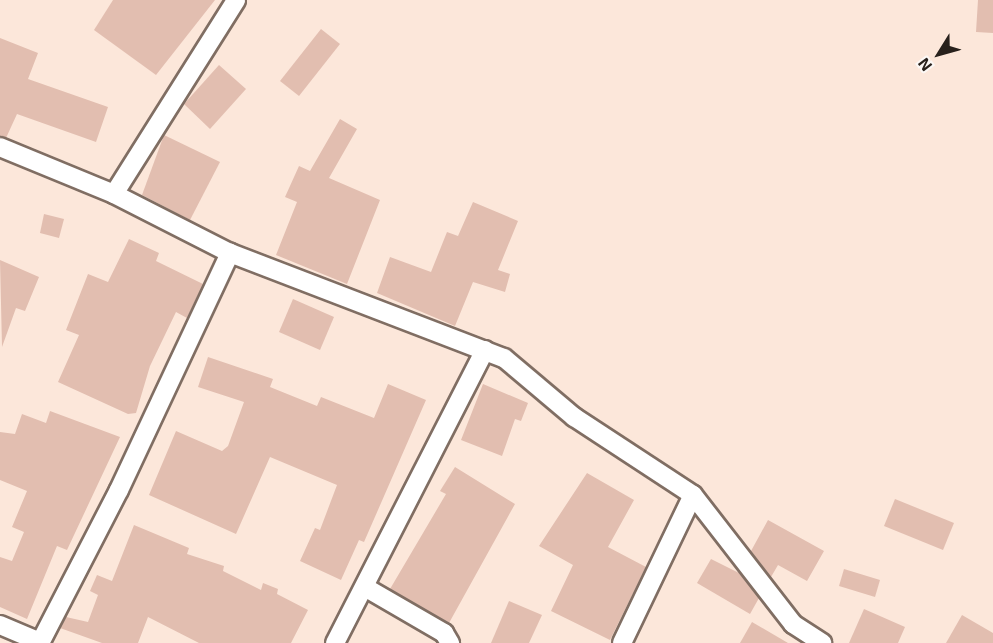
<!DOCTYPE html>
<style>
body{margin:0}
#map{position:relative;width:993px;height:643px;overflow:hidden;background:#fce7da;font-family:"Exo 2",sans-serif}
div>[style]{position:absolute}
.building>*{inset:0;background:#e2beb0}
.roads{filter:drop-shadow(2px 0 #806e63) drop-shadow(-2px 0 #806e63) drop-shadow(0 2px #806e63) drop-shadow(0 -2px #806e63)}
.street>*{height:18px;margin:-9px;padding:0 9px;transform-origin:9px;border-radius:9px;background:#fff}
span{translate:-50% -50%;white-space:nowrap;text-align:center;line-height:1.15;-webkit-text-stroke:4.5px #fcf8f5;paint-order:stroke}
.north{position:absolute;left:909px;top:24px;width:60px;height:60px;-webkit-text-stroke:4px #fcf8f5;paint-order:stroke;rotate:233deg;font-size:16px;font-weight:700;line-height:24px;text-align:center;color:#28211c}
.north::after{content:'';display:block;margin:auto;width:21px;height:27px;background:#28211c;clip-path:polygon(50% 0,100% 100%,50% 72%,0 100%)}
</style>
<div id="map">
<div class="building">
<div style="clip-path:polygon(113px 0,215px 0,156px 75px,94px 30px)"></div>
<div style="clip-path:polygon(978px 0,993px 0,993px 33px,976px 32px)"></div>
<div style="clip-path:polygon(321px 29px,340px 44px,299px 96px,280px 81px)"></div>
<div style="clip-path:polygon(0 38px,38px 53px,28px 79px,108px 107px,96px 142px,17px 114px,6px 138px,0 136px)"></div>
<div style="clip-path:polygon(219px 65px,246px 89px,210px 129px,184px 104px)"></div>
<div style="clip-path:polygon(340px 119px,357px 129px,329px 178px,380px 200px,347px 284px,276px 255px,297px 202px,285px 197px,299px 166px,310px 171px)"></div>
<div style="clip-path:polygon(164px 135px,220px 162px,190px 220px,142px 195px)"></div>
<div style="clip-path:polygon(473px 202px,518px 221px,498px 270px,510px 274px,505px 292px,473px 282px,455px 326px,377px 293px,390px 257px,431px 272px,447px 232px,458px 236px)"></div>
<div style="clip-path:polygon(44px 214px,64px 219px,59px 238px,40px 233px)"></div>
<div style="clip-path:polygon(129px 239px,159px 253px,156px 261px,203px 284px,187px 318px,176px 312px,150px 366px,136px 413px,128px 414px,58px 382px,79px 335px,66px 330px,88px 274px,108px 282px)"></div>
<div style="clip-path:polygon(0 260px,39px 277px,25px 311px,16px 308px,2px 347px)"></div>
<div style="clip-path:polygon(293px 299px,334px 317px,320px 350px,279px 332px)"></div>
<div style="clip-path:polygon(208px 357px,273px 379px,270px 387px,317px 406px,321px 397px,374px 418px,388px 384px,426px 400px,364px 542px,359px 540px,341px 580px,300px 561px,315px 528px,320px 530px,337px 485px,270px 457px,236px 534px,149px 495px,176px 431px,222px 451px,228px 446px,244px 402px,198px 387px)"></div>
<div style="clip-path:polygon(483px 384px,528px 403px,521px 421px,515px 419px,502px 456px,461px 440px)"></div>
<div style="clip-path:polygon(50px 411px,120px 437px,67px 550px,57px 546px,27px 619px,0 607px,0 557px,12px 561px,24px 532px,12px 527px,27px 491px,0 480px,0 432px,15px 434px,22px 414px,46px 423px)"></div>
<div style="clip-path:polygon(455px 467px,515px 504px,449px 623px,390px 589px,446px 494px,440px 491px)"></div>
<div style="clip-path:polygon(587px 473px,634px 500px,608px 547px,646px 567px,610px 640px,551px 611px,573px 565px,539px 546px)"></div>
<div style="clip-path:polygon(895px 499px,954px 523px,943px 550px,884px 526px)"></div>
<div style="clip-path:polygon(768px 520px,824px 551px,807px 581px,778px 565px,771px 577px,751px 551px)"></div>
<div style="clip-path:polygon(134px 525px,189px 548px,187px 554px,224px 566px,223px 571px,261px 590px,263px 583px,278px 589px,277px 594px,308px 610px,291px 643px,199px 643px,148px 617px,138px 643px,102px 643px,60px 628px,66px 617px,88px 622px,98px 595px,90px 591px,97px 575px,112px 581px)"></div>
<div style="clip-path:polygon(711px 559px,739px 573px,759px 598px,750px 614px,697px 583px)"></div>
<div style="clip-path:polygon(844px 569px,880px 580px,875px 597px,839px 586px)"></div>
<div style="clip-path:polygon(509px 601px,542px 615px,529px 643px,491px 643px)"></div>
<div style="clip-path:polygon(864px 609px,905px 627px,898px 643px,849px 643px)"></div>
<div style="clip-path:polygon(962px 615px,993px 633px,993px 643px,946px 643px)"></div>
<div style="clip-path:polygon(752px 622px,788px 643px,740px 643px)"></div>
</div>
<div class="roads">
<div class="street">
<div style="left:0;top:147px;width:123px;rotate:22.4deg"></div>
<div style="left:114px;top:194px;width:130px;rotate:27deg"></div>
<div style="left:230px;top:253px;width:293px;rotate:21deg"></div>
<div style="left:504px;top:358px;width:92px;rotate:40.1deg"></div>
<div style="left:574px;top:417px;width:142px;rotate:33.2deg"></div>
<div style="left:693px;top:495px;width:163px;rotate:52.2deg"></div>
<div style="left:793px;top:624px;width:35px;rotate:33deg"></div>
<div style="left:114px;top:194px;width:229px;rotate:-57.8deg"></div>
<div style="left:368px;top:589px;width:88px;rotate:30.1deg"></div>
<div style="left:444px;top:633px;width:12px;rotate:59deg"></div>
<div style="left:0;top:625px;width:43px;rotate:23deg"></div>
<div style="left:40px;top:643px;width:172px;rotate:-62.7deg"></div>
<div style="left:119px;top:490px;width:262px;rotate:-64.9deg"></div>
<div style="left:335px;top:643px;width:329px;rotate:-62.9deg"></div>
<div style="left:622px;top:643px;width:164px;rotate:-64.4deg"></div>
</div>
</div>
<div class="north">N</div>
</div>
